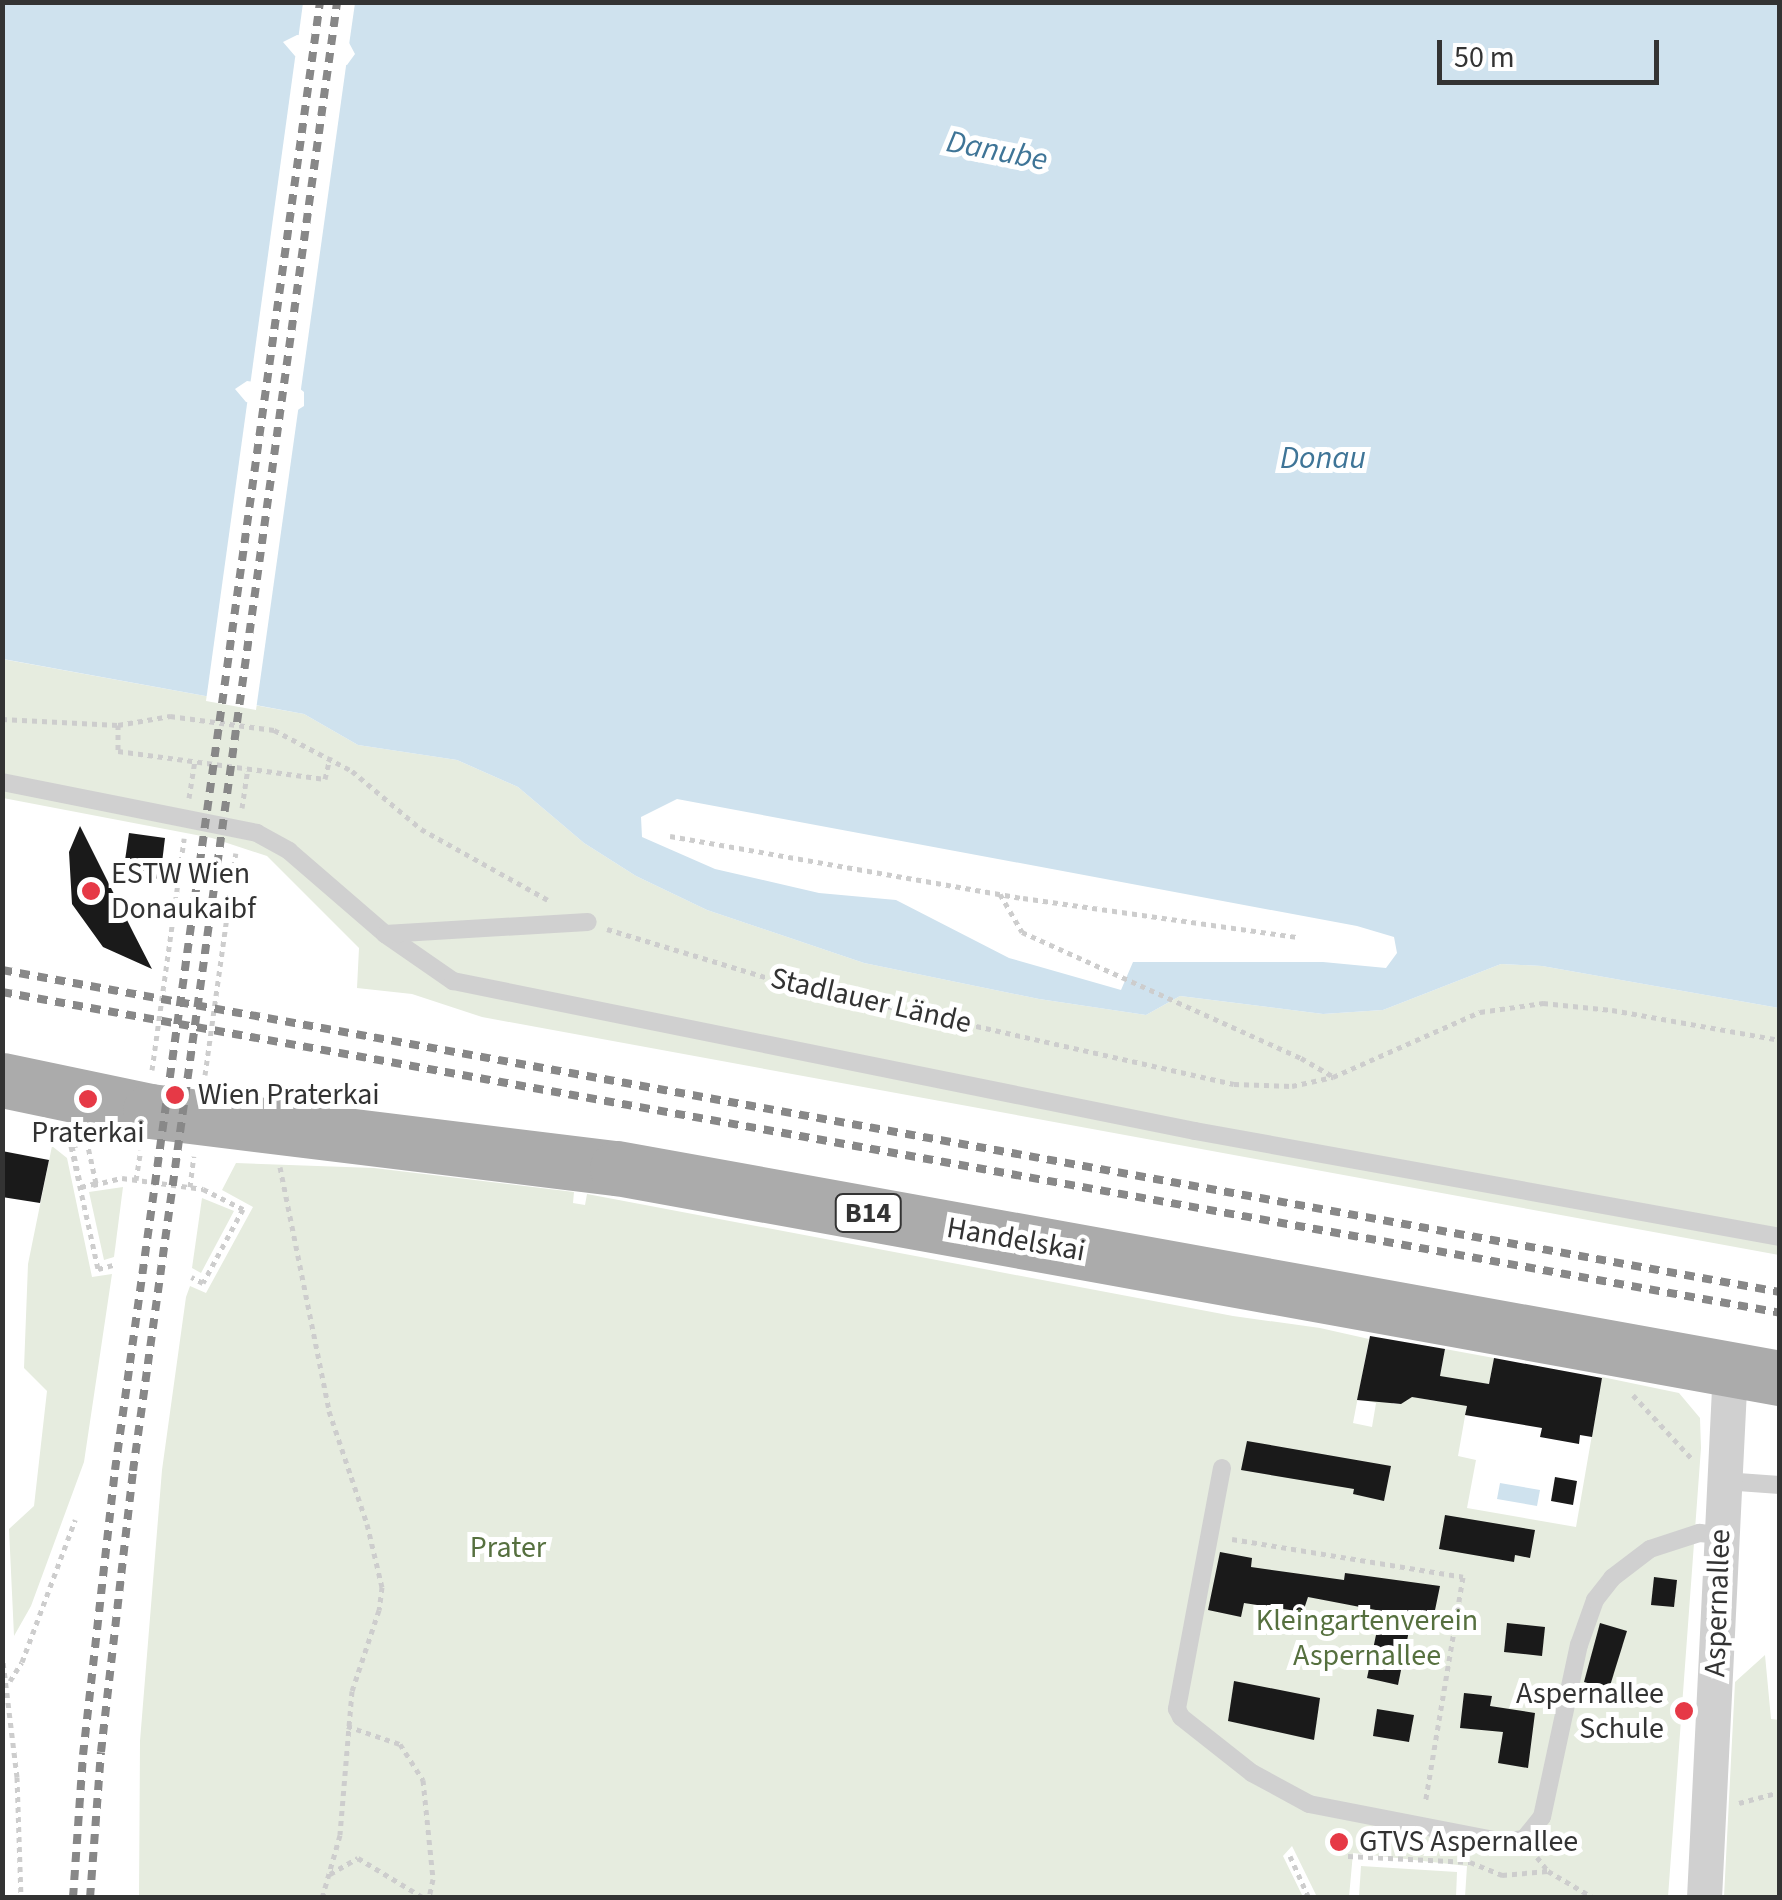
<!DOCTYPE html>
<meta charset="utf-8">
<style>
body{margin:0}
#map{position:relative;width:1782px;height:1900px;overflow:hidden;background:#fff;font-family:"Source Sans 3",sans-serif}
div>[style]{position:absolute}
.green>*{inset:0;background:#e6ecdf}
.water>*{inset:0;background:#cfe2ee}
.pier>*{inset:0;background:#fff}
.building>*{inset:0;background:#1a1a1a}
.path>*{height:5px;margin-top:-2.5px;transform-origin:0;background:repeating-linear-gradient(90deg,#cdcdcd 0 5px,transparent 0 10px)}
.service>*{height:18px;margin:-9px;padding:0 9px;transform-origin:9px;border-radius:9px;background:#d0d0d0}
.minor>*{height:35px;margin:-17.5px;padding:0 17.5px;transform-origin:17.5px;border-radius:17.5px;background:#d0d0d0}
.primary>*{height:55px;margin:-27.5px;padding:0 27.5px;transform-origin:27.5px;border-radius:27.5px;background:#ababab}
.rail>*{height:8px;margin-top:-4px;transform-origin:0;background:repeating-linear-gradient(90deg,#888 0 10px,transparent 0 18px)}
.dots>*{width:28px;height:28px;translate:-50% -50%;box-sizing:border-box;border:5px solid #fff;border-radius:50%}
span{translate:-50% -50%;white-space:nowrap;text-align:center;line-height:1.15;-webkit-text-stroke:10px #fff;paint-order:stroke}
.shield-label span{padding:2px 8px;background:#fff;border:2px solid;border-radius:8px;-webkit-text-stroke-width:0}
.shield-label{font-size:28px;color:#333;font-weight:700}
.poi-label{font-size:30px;color:#333}
.left{translate:0 -50%;text-align:left}
.right{translate:-100% -50%;text-align:right}
.street-label{font-size:30px;color:#333}
.park-label{font-size:30px;color:#56703f}
.water-label{font-size:32px;color:#3f7597;font-style:italic}
.frame{position:absolute;inset:0;border:5px solid #333;pointer-events:none}
.scale{position:absolute;left:1437px;top:40px;width:222px;height:45px;box-sizing:border-box;border:5px solid #333;border-top:0;padding-left:12px;font-size:30px;line-height:35px;white-space:nowrap;color:#333;-webkit-text-stroke:8px #fff;paint-order:stroke}
</style>
<div id="map">
<div class="green">
<div style="clip-path:polygon(2px 659px,304px 714px,358px 745px,457px 760px,518px 787px,584px 843px,636px 876px,707px 910px,864px 963px,1039px 999px,1146px 1015px,1180px 996px,1323px 1014px,1383px 1010px,1501px 964px,1542px 966px,1779px 1008px,1779px 1255px,482px 1017px,412px 994px,357px 988px,359px 948px,267px 856px,212px 838px,3px 798px)"></div>
<div style="clip-path:polygon(52px 1146px,67px 1158px,92px 1277px,112px 1274px,84px 1462px,31px 1606px,14px 1636px,9px 1529px,34px 1506px,47px 1391px,24px 1368px,28px 1264px)"></div>
<div style="clip-path:polygon(236px 1163px,374px 1168px,574px 1192px,573px 1203px,585px 1205px,587px 1194px,1233px 1316px,1320px 1328px,1369px 1339px,1353px 1423px,1372px 1427px,1376px 1403px,1367px 1401px,1369px 1389px,1388px 1396px,1393px 1404px,1401px 1404px,1409px 1396px,1435px 1401px,1445px 1349px,1494px 1358px,1489px 1384px,1471px 1382px,1458px 1456px,1476px 1460px,1467px 1508px,1576px 1527px,1602px 1377px,1679px 1393px,1700px 1418px,1701px 1448px,1668px 1897px,1465px 1897px,1467px 1866px,1353px 1853px,1349px 1897px,1317px 1897px,1292px 1846px,1283px 1856px,1303px 1897px,139px 1898px,140px 1741px,162px 1470px,186px 1297px,190px 1286px,206px 1293px,253px 1207px,222px 1190px)"></div>
<div style="clip-path:polygon(123px 1187px,114px 1257px,104px 1260px,89px 1192px)"></div>
<div style="clip-path:polygon(202px 1198px,234px 1211px,201px 1273px,192px 1268px)"></div>
<div style="clip-path:polygon(1765px 1655px,1771px 1719px,1779px 1720px,1779px 1897px,1724px 1897px,1735px 1682px)"></div>
<div style="clip-path:polygon(1361px 1866px,1457px 1872px,1456px 1897px,1359px 1897px)"></div>
</div>
<div class="water">
<div style="clip-path:polygon(evenodd,2px 3px,1779px 3px,1779px 1008px,1542px 966px,1501px 964px,1383px 1010px,1323px 1014px,1180px 996px,1146px 1015px,1039px 999px,864px 963px,707px 910px,636px 876px,584px 843px,518px 787px,457px 760px,358px 745px,304px 714px,3px 659px,2px 3px,297px 35px,347px 39px,355px 54px,347px 65px,295px 56px,283px 42px,297px 35px,2px 3px,247px 381px,299px 388px,304px 392px,304px 406px,296px 411px,246px 402px,235px 389px,247px 381px,2px 3px,677px 799px,1357px 926px,1394px 937px,1397px 953px,1386px 968px,1323px 962px,1133px 962px,1121px 990px,1009px 958px,896px 900px,819px 893px,715px 869px,642px 837px,641px 817px,677px 799px)"></div>
<div style="clip-path:polygon(1500px 1483px,1540px 1490px,1537px 1506px,1497px 1499px)"></div>
</div>
<div class="pier">
<div style="clip-path:polygon(303px 3px,355px 3px,349px 45px,298px 40px)"></div>
<div style="clip-path:polygon(296px 51px,347px 59px,300px 396px,250px 386px)"></div>
<div style="clip-path:polygon(248px 397px,299px 404px,256px 710px,206px 701px)"></div>
</div>
<div class="building">
<div style="clip-path:polygon(80px 826px,134px 934px,152px 969px,103px 947px,72px 904px,69px 852px)"></div>
<div style="clip-path:polygon(129px 833px,165px 838px,160px 879px,123px 874px)"></div>
<div style="clip-path:polygon(2px 1151px,49px 1160px,40px 1203px,2px 1197px)"></div>
<div style="clip-path:polygon(1370px 1336px,1445px 1349px,1440px 1376px,1489px 1384px,1494px 1358px,1602px 1378px,1592px 1437px,1580px 1435px,1579px 1444px,1540px 1437px,1542px 1428px,1465px 1415px,1467px 1406px,1412px 1397px,1401px 1404px,1357px 1400px)"></div>
<div style="clip-path:polygon(1247px 1441px,1391px 1466px,1384px 1501px,1353px 1494px,1354px 1489px,1241px 1470px)"></div>
<div style="clip-path:polygon(1555px 1477px,1577px 1481px,1573px 1505px,1551px 1501px)"></div>
<div style="clip-path:polygon(1445px 1515px,1535px 1530px,1530px 1558px,1515px 1555px,1514px 1562px,1439px 1549px)"></div>
<div style="clip-path:polygon(1220px 1552px,1252px 1558px,1251px 1567px,1344px 1580px,1345px 1573px,1440px 1586px,1434px 1615px,1413px 1611px,1398px 1685px,1367px 1678px,1381px 1611px,1308px 1597px,1303px 1612px,1244px 1603px,1241px 1617px,1208px 1610px)"></div>
<div style="clip-path:polygon(1654px 1577px,1677px 1580px,1674px 1607px,1651px 1605px)"></div>
<div style="clip-path:polygon(1507px 1623px,1545px 1627px,1542px 1656px,1504px 1652px)"></div>
<div style="clip-path:polygon(1600px 1623px,1627px 1631px,1609px 1689px,1584px 1682px)"></div>
<div style="clip-path:polygon(1234px 1681px,1320px 1698px,1314px 1740px,1228px 1721px)"></div>
<div style="clip-path:polygon(1464px 1693px,1492px 1696px,1490px 1706px,1535px 1713px,1528px 1768px,1498px 1763px,1503px 1732px,1460px 1728px)"></div>
<div style="clip-path:polygon(1377px 1709px,1414px 1715px,1409px 1742px,1373px 1736px)"></div>
</div>
<div class="path">
<div style="left:2px;top:719px;width:116px;rotate:3deg"></div>
<div style="left:118px;top:725px;width:53px;rotate:-9.8deg"></div>
<div style="left:170px;top:716px;width:105px;rotate:7.7deg"></div>
<div style="left:274px;top:730px;width:88px;rotate:27.7deg"></div>
<div style="left:352px;top:771px;width:90px;rotate:40deg"></div>
<div style="left:421px;top:829px;width:145px;rotate:29.2deg"></div>
<div style="left:118px;top:725px;width:26px;rotate:90deg"></div>
<div style="left:118px;top:751px;width:209px;rotate:7.7deg"></div>
<div style="left:325px;top:779px;width:23px;rotate:-77deg"></div>
<div style="left:189px;top:798px;width:37px;rotate:-81deg"></div>
<div style="left:242px;top:808px;width:40px;rotate:-81.5deg"></div>
<div style="left:670px;top:836px;width:358px;rotate:10deg"></div>
<div style="left:1023px;top:898px;width:276px;rotate:8.1deg"></div>
<div style="left:1000px;top:894px;width:44px;rotate:59.9deg"></div>
<div style="left:1022px;top:932px;width:306px;rotate:24.3deg"></div>
<div style="left:1301px;top:1058px;width:36px;rotate:30deg"></div>
<div style="left:607px;top:929px;width:182px;rotate:16.9deg"></div>
<div style="left:781px;top:982px;width:464px;rotate:12.7deg"></div>
<div style="left:1234px;top:1084px;width:58px;rotate:2deg"></div>
<div style="left:1292px;top:1086px;width:42px;rotate:-12.4deg"></div>
<div style="left:1333px;top:1077px;width:161px;rotate:-23.9deg"></div>
<div style="left:1480px;top:1012px;width:64px;rotate:-8.1deg"></div>
<div style="left:1543px;top:1003px;width:69px;rotate:5.8deg"></div>
<div style="left:1612px;top:1010px;width:171px;rotate:10.1deg"></div>
<div style="left:152px;top:1070px;width:234px;rotate:-82.1deg"></div>
<div style="left:205px;top:1075px;width:224px;rotate:-82.1deg"></div>
<div style="left:71px;top:1135px;width:6px;rotate:81deg"></div>
<div style="left:72px;top:1141px;width:5px;rotate:90deg"></div>
<div style="left:72px;top:1146px;width:42px;rotate:77.6deg"></div>
<div style="left:81px;top:1187px;width:16px;rotate:-15deg"></div>
<div style="left:96px;top:1183px;width:42px;rotate:-102.4deg"></div>
<div style="left:87px;top:1142px;width:16px;rotate:166deg"></div>
<div style="left:71px;top:1146px;width:126px;rotate:77.6deg"></div>
<div style="left:98px;top:1269px;width:16px;rotate:-15deg"></div>
<div style="left:280px;top:1167px;width:249px;rotate:78.6deg"></div>
<div style="left:329px;top:1411px;width:119px;rotate:71.4deg"></div>
<div style="left:367px;top:1524px;width:65px;rotate:76.6deg"></div>
<div style="left:382px;top:1587px;width:23px;rotate:97deg"></div>
<div style="left:379px;top:1610px;width:85px;rotate:108.4deg"></div>
<div style="left:352px;top:1691px;width:144px;rotate:94.8deg"></div>
<div style="left:340px;top:1835px;width:66px;rotate:105.9deg"></div>
<div style="left:136px;top:1180px;width:30px;rotate:-81deg"></div>
<div style="left:93px;top:1185px;width:30px;rotate:-14deg"></div>
<div style="left:122px;top:1178px;width:82px;rotate:7.7deg"></div>
<div style="left:203px;top:1189px;width:45px;rotate:26.6deg"></div>
<div style="left:243px;top:1209px;width:84px;rotate:118.4deg"></div>
<div style="left:203px;top:1283px;width:13px;rotate:-153deg"></div>
<div style="left:190px;top:1187px;width:31px;rotate:-83deg"></div>
<div style="left:1633px;top:1395px;width:88px;rotate:47.3deg"></div>
<div style="left:1232px;top:1539px;width:234px;rotate:9.3deg"></div>
<div style="left:1463px;top:1577px;width:229px;rotate:99.5deg"></div>
<div style="left:2px;top:1653px;width:125px;rotate:83.1deg"></div>
<div style="left:17px;top:1777px;width:121px;rotate:88.1deg"></div>
<div style="left:10px;top:1681px;width:22px;rotate:-58deg"></div>
<div style="left:22px;top:1662px;width:152px;rotate:-69.5deg"></div>
<div style="left:347px;top:1726px;width:56px;rotate:18.8deg"></div>
<div style="left:400px;top:1744px;width:43px;rotate:57.4deg"></div>
<div style="left:423px;top:1780px;width:100px;rotate:84.2deg"></div>
<div style="left:433px;top:1879px;width:19px;rotate:102deg"></div>
<div style="left:1739px;top:1803px;width:42px;rotate:-15deg"></div>
<div style="left:1290px;top:1856px;width:46px;rotate:65.7deg"></div>
<div style="left:1348px;top:1856px;width:122px;rotate:2.8deg"></div>
<div style="left:1470px;top:1862px;width:35px;rotate:22deg"></div>
<div style="left:1502px;top:1875px;width:46px;rotate:-5deg"></div>
<div style="left:1537px;top:1857px;width:18px;rotate:52deg"></div>
<div style="left:1548px;top:1871px;width:53px;rotate:30.4deg"></div>
<div style="left:330px;top:1874px;width:32px;rotate:-30deg"></div>
<div style="left:358px;top:1858px;width:77px;rotate:31.2deg"></div>
</div>
<div class="service">
<div style="left:2px;top:782px;width:260px;rotate:11.3deg"></div>
<div style="left:257px;top:833px;width:37px;rotate:29deg"></div>
<div style="left:289px;top:851px;width:127px;rotate:40.8deg"></div>
<div style="left:385px;top:934px;width:83px;rotate:34.7deg"></div>
<div style="left:453px;top:981px;width:757px;rotate:11.43deg"></div>
<div style="left:1195px;top:1131px;width:595px;rotate:10.27deg"></div>
<div style="left:385px;top:934px;width:203px;rotate:-3.4deg"></div>
<div style="left:1222px;top:1468px;width:245px;rotate:100.6deg"></div>
<div style="left:1177px;top:1709px;width:9px;rotate:63deg"></div>
<div style="left:1181px;top:1717px;width:90px;rotate:38.3deg"></div>
<div style="left:1252px;top:1773px;width:65px;rotate:28.5deg"></div>
<div style="left:1309px;top:1804px;width:199px;rotate:11deg"></div>
<div style="left:1504px;top:1842px;width:20px;rotate:-9deg"></div>
<div style="left:1524px;top:1839px;width:28px;rotate:-51deg"></div>
<div style="left:1542px;top:1817px;width:176px;rotate:-77.9deg"></div>
<div style="left:1579px;top:1645px;width:48px;rotate:-70.4deg"></div>
<div style="left:1595px;top:1600px;width:28px;rotate:-52deg"></div>
<div style="left:1612px;top:1578px;width:48px;rotate:-37.3deg"></div>
<div style="left:1650px;top:1549px;width:52px;rotate:-18.1deg"></div>
<div style="left:1699px;top:1533px;width:21px;rotate:5deg"></div>
<div style="left:1724px;top:1481px;width:56px;rotate:4.1deg"></div>
</div>
<div class="minor">
<div style="left:1704px;top:1898px;width:530px;rotate:-87.19deg"></div>
</div>
<div class="primary">
<div style="left:2px;top:1080px;width:151px;rotate:11.8deg"></div>
<div style="left:150px;top:1111px;width:470px;rotate:7deg"></div>
<div style="left:617px;top:1168px;width:1182px;rotate:10.24deg"></div>
</div>
<div class="rail">
<div style="left:2px;top:970px;width:1807px;rotate:10.27deg"></div>
<div style="left:2px;top:992px;width:1807px;rotate:10.23deg"></div>
<div style="left:73px;top:1898px;width:143px;rotate:-86deg"></div>
<div style="left:83px;top:1755px;width:287px;rotate:-83.6deg"></div>
<div style="left:115px;top:1470px;width:1482px;rotate:-82.05deg"></div>
<div style="left:90px;top:1898px;width:146px;rotate:-85.7deg"></div>
<div style="left:101px;top:1752px;width:283px;rotate:-83.5deg"></div>
<div style="left:133px;top:1471px;width:1483px;rotate:-82.09deg"></div>
</div>
<div class="dots">
<div style="left:91px;top:891px;background:#e63946"></div>
<div style="left:175px;top:1095px;background:#e63946"></div>
<div style="left:88px;top:1099px;background:#e63946"></div>
<div style="left:1684px;top:1711px;background:#e63946"></div>
<div style="left:1339px;top:1842px;background:#e63946"></div>
</div>
<div class="shield-label">
<span style="left:868px;top:1213px">B14</span>
</div>
<div class="poi-label">
<span class="left" style="left:111px;top:891px">ESTW Wien<br>Donaukaibf</span>
<span class="left" style="left:198px;top:1095px">Wien Praterkai</span>
<span style="left:88px;top:1133px">Praterkai</span>
<span class="right" style="left:1664px;top:1711px">Aspernallee<br>Schule</span>
<span class="left" style="left:1359px;top:1842px">GTVS Aspernallee</span>
</div>
<div class="street-label">
<span style="left:871px;top:1001px;rotate:13deg">Stadlauer Lände</span>
<span style="left:1016px;top:1240px;rotate:10deg">Handelskai</span>
<span style="left:1718px;top:1603px;rotate:-88deg">Aspernallee</span>
</div>
<div class="park-label">
<span style="left:508px;top:1548px">Prater</span>
<span style="left:1367px;top:1638px">Kleingartenverein<br>Aspernallee</span>
</div>
<div class="water-label">
<span style="left:997px;top:151px;rotate:11deg">Danube</span>
<span style="left:1323px;top:458px">Donau</span>
</div>
<div class="frame"></div>
<div class="scale">50 m</div>
</div>
